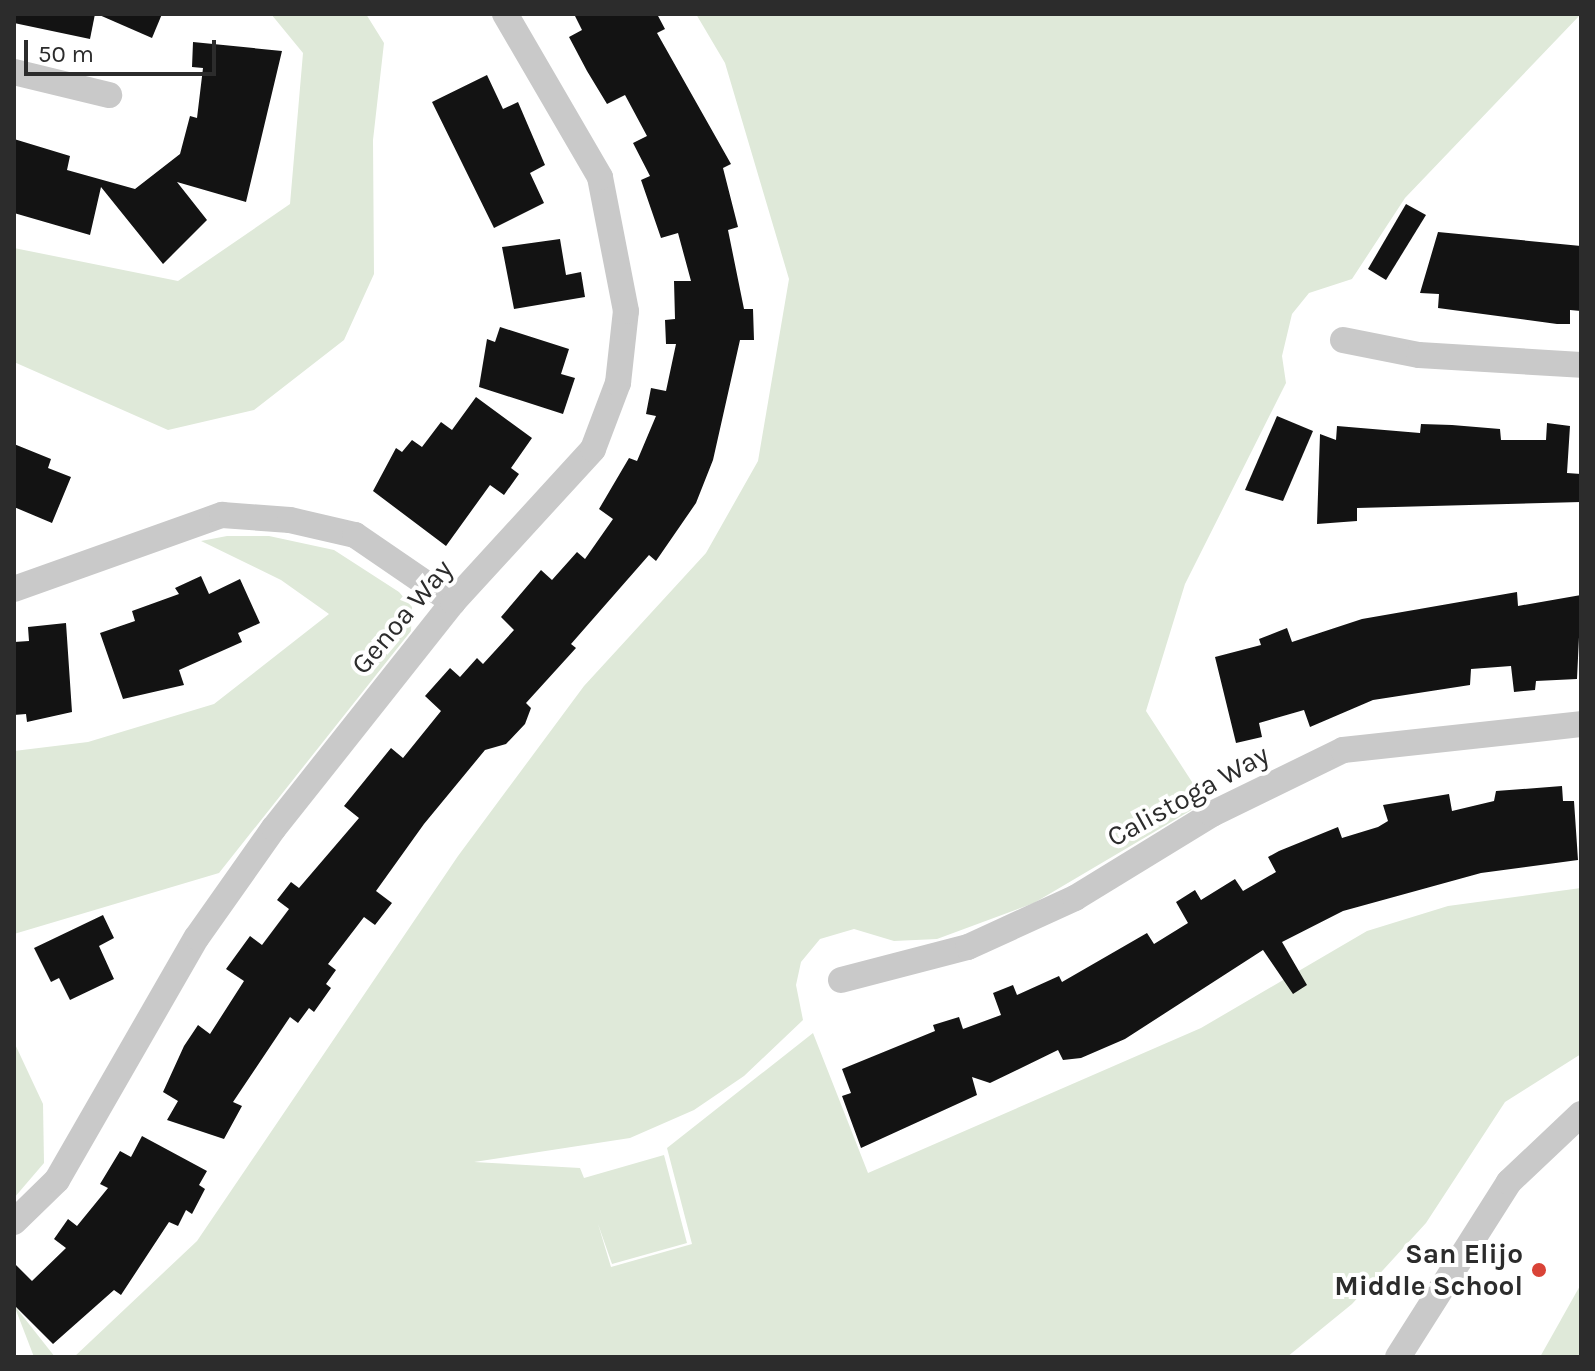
<!DOCTYPE html>
<style>
body{margin:0}
#map{position:relative;width:1595px;height:1371px;overflow:hidden;background:#fff;font-family:Karla,sans-serif}
div>[style]{position:absolute}
.green>*{inset:0;background:#dfe9d9}
.building>*{inset:0;background:#131313}
.minor>*{height:26px;margin:-13px;padding:0 13px;transform-origin:13px;border-radius:13px;background:#c9c9c9}
.dots>*{width:22px;height:22px;translate:-50% -50%;box-sizing:border-box;border:4px solid #fff;border-radius:50%}
span{translate:-50% -50%;white-space:nowrap;text-align:center;line-height:1.15;-webkit-text-stroke:8px #fff;paint-order:stroke}
.street-label{font-size:28px;color:#2c2c2c}
.poi-label{font-size:28px;color:#2c2c2c;font-weight:700}
.right{translate:-100% -50%;text-align:right}
.frame{position:absolute;inset:0;border:16px solid #2c2c2c;pointer-events:none}
.scale{position:absolute;left:24px;top:40px;width:192px;height:36px;box-sizing:border-box;border:4px solid #2c2c2c;border-top:0;padding-left:10px;font-size:24px;line-height:28px;white-space:nowrap;color:#2c2c2c;-webkit-text-stroke:6px #fff;paint-order:stroke}
</style>
<div id="map">
<div class="green">
<div style="clip-path:polygon(271px 14px,366px 14px,384px 43px,373px 140px,374px 274px,344px 340px,254px 410px,168px 430px,14px 362px,14px 248px,178px 281px,290px 204px,303px 53px)"></div>
<div style="clip-path:polygon(696px 14px,1581px 14px,1405px 198px,1352px 279px,1309px 293px,1292px 314px,1282px 356px,1286px 383px,1185px 584px,1146px 711px,1205px 802px,1034px 903px,937px 939px,894px 941px,854px 929px,820px 939px,801px 962px,796px 985px,803px 1020px,744px 1076px,694px 1110px,630px 1138px,474px 1162px,580px 1168px,584px 1178px,664px 1155px,687px 1243px,612px 1264px,598px 1224px,611px 1267px,692px 1244px,667px 1148px,813px 1033px,868px 1173px,1201px 1028px,1367px 931px,1448px 906px,1581px 888px,1581px 1054px,1505px 1102px,1426px 1223px,1352px 1304px,1287px 1357px,74px 1357px,197px 1241px,458px 856px,584px 686px,706px 553px,758px 461px,789px 279px,725px 63px)"></div>
<div style="clip-path:polygon(227px 536px,269px 536px,334px 550px,399px 592px,412px 607px,411px 631px,219px 873px,14px 934px,14px 751px,88px 742px,214px 704px,329px 614px,281px 580px,201px 541px)"></div>
<div style="clip-path:polygon(14px 1042px,43px 1104px,44px 1163px,14px 1198px)"></div>
<div style="clip-path:polygon(1581px 1284px,1581px 1357px,1540px 1357px)"></div>
<div style="clip-path:polygon(14px 1305px,55px 1357px,34px 1357px)"></div>
</div>
<div class="building">
<div style="clip-path:polygon(15px 14px,95px 14px,90px 39px,14px 23px)"></div>
<div style="clip-path:polygon(97px 14px,162px 14px,152px 38px)"></div>
<div style="clip-path:polygon(574px 14px,657px 14px,665px 29px,657px 33px,731px 164px,723px 168px,738px 227px,728px 230px,744px 309px,753px 309px,754px 340px,740px 340px,713px 460px,696px 503px,656px 561px,649px 555px,571px 644px,576px 648px,526px 703px,531px 708px,525px 724px,506px 744px,485px 750px,424px 824px,376px 891px,392px 903px,375px 925px,364px 917px,328px 964px,336px 970px,326px 984px,331px 988px,314px 1012px,309px 1008px,298px 1023px,290px 1017px,233px 1102px,242px 1106px,224px 1139px,167px 1120px,178px 1101px,163px 1092px,184px 1046px,198px 1025px,210px 1034px,244px 981px,226px 969px,250px 936px,262px 945px,289px 909px,277px 900px,291px 882px,299px 888px,359px 818px,344px 806px,391px 748px,403px 758px,441px 711px,425px 696px,450px 668px,460px 677px,477px 658px,483px 664px,514px 630px,501px 617px,541px 570px,552px 580px,577px 552px,585px 559px,613px 519px,599px 509px,629px 458px,637px 461px,656px 416px,646px 414px,651px 388px,666px 391px,676px 344px,666px 344px,665px 320px,675px 319px,674px 281px,691px 281px,678px 233px,661px 238px,641px 180px,650px 176px,633px 143px,647px 136px,625px 95px,607px 104px,587px 71px,569px 37px,582px 30px)"></div>
<div style="clip-path:polygon(193px 42px,282px 51px,246px 202px,177px 182px,207px 220px,163px 264px,101px 187px,90px 235px,14px 213px,14px 139px,70px 156px,67px 170px,135px 189px,180px 154px,190px 116px,197px 118px,203px 68px,192px 67px)"></div>
<div style="clip-path:polygon(487px 75px,503px 109px,518px 102px,545px 165px,530px 173px,544px 203px,494px 228px,432px 102px)"></div>
<div style="clip-path:polygon(1406px 204px,1426px 215px,1386px 280px,1368px 269px)"></div>
<div style="clip-path:polygon(1438px 232px,1581px 246px,1581px 311px,1570px 310px,1570px 324px,1557px 324px,1438px 308px,1439px 294px,1420px 293px)"></div>
<div style="clip-path:polygon(560px 239px,566px 275px,581px 272px,585px 297px,514px 309px,502px 247px)"></div>
<div style="clip-path:polygon(500px 327px,569px 349px,561px 374px,575px 378px,563px 414px,479px 387px,487px 339px,495px 342px)"></div>
<div style="clip-path:polygon(476px 397px,532px 438px,511px 468px,519px 474px,504px 495px,490px 485px,446px 546px,373px 491px,396px 448px,402px 452px,412px 440px,422px 447px,441px 422px,452px 430px)"></div>
<div style="clip-path:polygon(1277px 416px,1313px 431px,1283px 501px,1245px 490px)"></div>
<div style="clip-path:polygon(1547px 423px,1570px 426px,1567px 473px,1581px 474px,1581px 502px,1357px 508px,1357px 521px,1317px 524px,1320px 434px,1336px 440px,1337px 426px,1420px 433px,1421px 424px,1452px 425px,1500px 429px,1501px 440px,1546px 440px)"></div>
<div style="clip-path:polygon(14px 444px,51px 459px,48px 468px,71px 477px,52px 523px,14px 507px)"></div>
<div style="clip-path:polygon(201px 576px,209px 594px,240px 579px,260px 623px,238px 633px,242px 642px,179px 670px,184px 685px,123px 699px,100px 633px,135px 621px,132px 611px,179px 594px,175px 588px)"></div>
<div style="clip-path:polygon(1517px 592px,1518px 606px,1581px 595px,1577px 679px,1536px 681px,1535px 690px,1514px 692px,1511px 666px,1471px 669px,1470px 685px,1373px 700px,1310px 727px,1304px 710px,1259px 723px,1262px 737px,1236px 743px,1215px 657px,1261px 645px,1259px 639px,1287px 628px,1292px 642px,1362px 619px)"></div>
<div style="clip-path:polygon(66px 623px,72px 712px,27px 722px,26px 714px,14px 715px,14px 642px,29px 641px,28px 627px)"></div>
<div style="clip-path:polygon(1562px 786px,1563px 801px,1574px 801px,1578px 860px,1481px 873px,1343px 911px,1282px 942px,1307px 985px,1293px 994px,1263px 950px,1125px 1039px,1081px 1058px,1063px 1060px,1058px 1050px,990px 1083px,972px 1077px,977px 1095px,861px 1148px,842px 1096px,851px 1093px,842px 1069px,935px 1031px,933px 1025px,959px 1017px,963px 1029px,1001px 1015px,993px 993px,1013px 985px,1017px 995px,1059px 976px,1062px 982px,1147px 933px,1154px 944px,1188px 923px,1176px 902px,1195px 890px,1201px 900px,1235px 879px,1243px 891px,1276px 872px,1268px 857px,1279px 851px,1338px 827px,1342px 838px,1378px 827px,1388px 821px,1383px 805px,1449px 794px,1452px 811px,1494px 801px,1496px 791px)"></div>
<div style="clip-path:polygon(103px 915px,114px 938px,99px 946px,114px 979px,70px 1000px,59px 978px,51px 982px,34px 948px)"></div>
<div style="clip-path:polygon(142px 1136px,207px 1171px,199px 1185px,205px 1189px,192px 1214px,186px 1210px,178px 1226px,169px 1222px,121px 1295px,114px 1290px,53px 1344px,14px 1305px,14px 1263px,32px 1281px,66px 1248px,54px 1239px,68px 1219px,77px 1226px,108px 1188px,100px 1184px,120px 1151px,131px 1157px)"></div>
</div>
<div class="minor">
<div style="left:14px;top:72px;width:98px;rotate:13.6deg"></div>
<div style="left:1343px;top:340px;width:77px;rotate:11.2deg"></div>
<div style="left:1419px;top:355px;width:162px;rotate:3.5deg"></div>
<div style="left:14px;top:589px;width:221px;rotate:-19.6deg"></div>
<div style="left:222px;top:515px;width:68px;rotate:4.2deg"></div>
<div style="left:290px;top:520px;width:67px;rotate:13deg"></div>
<div style="left:355px;top:535px;width:119px;rotate:34.4deg"></div>
<div style="left:841px;top:980px;width:131px;rotate:-14.6deg"></div>
<div style="left:968px;top:947px;width:118px;rotate:-24.6deg"></div>
<div style="left:1075px;top:898px;width:161px;rotate:-31.5deg"></div>
<div style="left:1212px;top:814px;width:146px;rotate:-26deg"></div>
<div style="left:1343px;top:750px;width:239px;rotate:-6.2deg"></div>
<div style="left:14px;top:1222px;width:60px;rotate:-44.3deg"></div>
<div style="left:57px;top:1180px;width:280px;rotate:-60.1deg"></div>
<div style="left:197px;top:937px;width:133px;rotate:-54.8deg"></div>
<div style="left:274px;top:828px;width:288px;rotate:-51.6deg"></div>
<div style="left:453px;top:602px;width:207px;rotate:-47.5deg"></div>
<div style="left:593px;top:449px;width:71px;rotate:-69.3deg"></div>
<div style="left:618px;top:383px;width:72px;rotate:-83.7deg"></div>
<div style="left:626px;top:311px;width:136px;rotate:-101deg"></div>
<div style="left:600px;top:177px;width:189px;rotate:-120.2deg"></div>
<div style="left:1398px;top:1357px;width:207px;rotate:-57.6deg"></div>
<div style="left:1509px;top:1182px;width:99px;rotate:-43.4deg"></div>
</div>
<div class="dots">
<div style="left:1539px;top:1270px;background:#d94337"></div>
</div>
<div class="street-label">
<span style="left:402px;top:617px;rotate:-50deg">Genoa Way</span>
<span style="left:1188px;top:796px;rotate:-29deg">Calistoga Way</span>
</div>
<div class="poi-label">
<span class="right" style="left:1523px;top:1270px">San Elijo<br>Middle School</span>
</div>
<div class="frame"></div>
<div class="scale">50 m</div>
</div>
